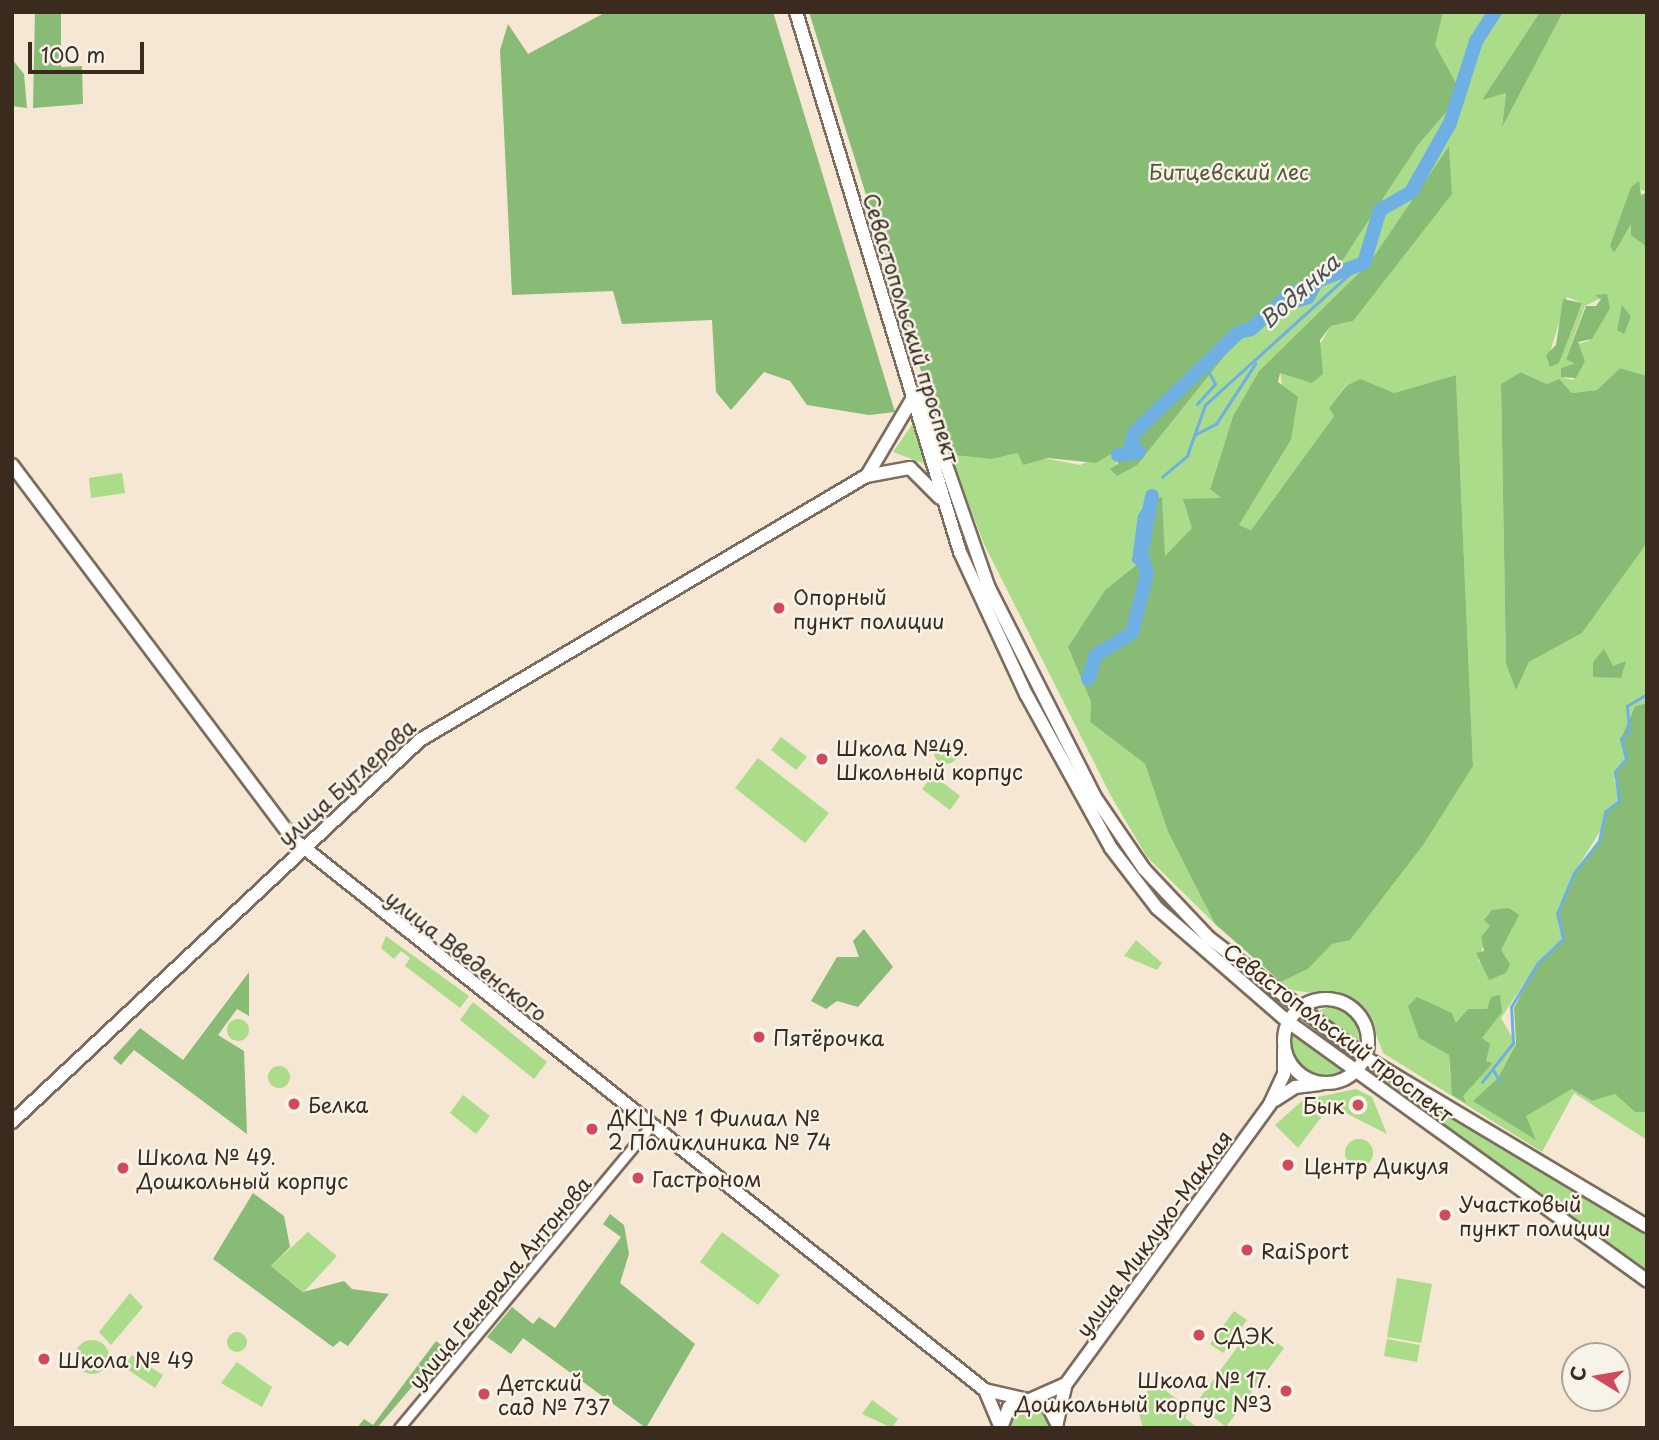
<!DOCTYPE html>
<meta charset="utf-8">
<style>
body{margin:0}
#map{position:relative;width:1659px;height:1440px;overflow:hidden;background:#f5e7d3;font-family:"Playpen Sans",sans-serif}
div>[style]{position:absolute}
.green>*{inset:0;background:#abdc8a}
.round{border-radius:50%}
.forest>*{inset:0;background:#88bc76}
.stream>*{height:2.5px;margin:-1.25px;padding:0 1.25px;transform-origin:1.25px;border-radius:1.25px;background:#6eb0e3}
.river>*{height:14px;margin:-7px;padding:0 7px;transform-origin:7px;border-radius:7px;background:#6eb0e3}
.roads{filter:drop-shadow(2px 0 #7c6c5d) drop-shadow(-2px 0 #7c6c5d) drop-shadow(0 2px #7c6c5d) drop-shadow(0 -2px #7c6c5d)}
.street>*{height:9px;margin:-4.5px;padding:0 4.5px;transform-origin:4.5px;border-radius:4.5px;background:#fff}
.secondary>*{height:12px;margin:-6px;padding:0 6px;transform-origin:6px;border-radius:6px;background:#fff}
.secondary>.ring{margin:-6px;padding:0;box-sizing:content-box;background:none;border:12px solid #fff;border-radius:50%}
.dots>*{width:19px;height:19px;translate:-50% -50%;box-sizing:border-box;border:4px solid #f7f3e8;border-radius:50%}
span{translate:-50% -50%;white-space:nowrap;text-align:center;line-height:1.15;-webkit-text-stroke:5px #f7f3e8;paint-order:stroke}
.park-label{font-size:21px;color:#575639}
.street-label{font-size:21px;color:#3b2a1e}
.poi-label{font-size:21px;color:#3b2a1e}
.left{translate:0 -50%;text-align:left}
.right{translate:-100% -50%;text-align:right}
.water-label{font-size:23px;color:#4a5259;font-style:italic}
.frame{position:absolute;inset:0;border:14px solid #3b2a1e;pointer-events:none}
.north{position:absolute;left:1561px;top:1342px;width:70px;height:70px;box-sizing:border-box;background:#f7f3e8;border:2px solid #aca397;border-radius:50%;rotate:281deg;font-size:19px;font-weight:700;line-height:28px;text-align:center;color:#3b2a1e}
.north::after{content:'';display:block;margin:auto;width:24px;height:32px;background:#d1495b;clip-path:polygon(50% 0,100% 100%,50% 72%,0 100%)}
.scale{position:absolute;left:28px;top:42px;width:116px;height:32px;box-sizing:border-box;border:4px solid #3b2a1e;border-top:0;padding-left:9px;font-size:21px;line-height:24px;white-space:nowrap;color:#3b2a1e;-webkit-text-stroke:5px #f7f3e8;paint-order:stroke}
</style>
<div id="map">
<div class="green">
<div style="clip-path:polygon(evenodd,1443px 12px,1540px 12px,1483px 99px,1506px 93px,1502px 125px,1563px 12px,1647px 12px,1647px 192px,1631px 186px,1617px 247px,1632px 222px,1647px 247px,1647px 376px,1620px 368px,1597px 390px,1572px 393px,1559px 380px,1547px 384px,1522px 372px,1501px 384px,1506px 664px,1516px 689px,1529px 662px,1582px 633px,1647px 543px,1647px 703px,1635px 706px,1630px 718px,1625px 763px,1614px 779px,1619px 801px,1574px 873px,1558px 920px,1563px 939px,1537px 964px,1501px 1018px,1516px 1044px,1498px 1078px,1474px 1101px,1535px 1139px,1525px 1116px,1572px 1089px,1592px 1101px,1615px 1094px,1635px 1112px,1647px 1112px,1647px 1140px,1574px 1093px,1542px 1152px,1383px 1053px,1369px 1015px,1352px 999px,1292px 990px,1281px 982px,1308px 969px,1332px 944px,1473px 766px,1456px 375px,1394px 393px,1346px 385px,1329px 408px,1334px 416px,1251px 530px,1239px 525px,1291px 440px,1280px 372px,1317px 349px,1331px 326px,1353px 321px,1449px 148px,1370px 262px,1259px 371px,1233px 416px,1210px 488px,1222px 498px,1164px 557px,1162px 498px,1151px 500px,1145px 558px,1105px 590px,1068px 647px,1091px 702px,1090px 722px,1145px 764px,1168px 832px,1215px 924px,1147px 857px,1111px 796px,984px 544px,935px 416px,992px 459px,1018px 453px,1080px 465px,1116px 450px,1117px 476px,1242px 334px,1260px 330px,1293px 304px,1363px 226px,1418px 145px,1462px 94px,1434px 45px,1443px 12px,1567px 297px,1582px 303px,1559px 356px,1551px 349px,1567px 297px,1443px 12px,1601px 298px,1605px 313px,1589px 341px,1577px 344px,1585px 361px,1573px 380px,1561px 377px,1574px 365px,1566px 358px,1585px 306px,1601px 298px,1443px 12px,1509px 908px,1518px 916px,1500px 950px,1478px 962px,1490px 926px,1509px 908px,1443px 12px,1487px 1009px,1481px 1038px,1486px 1061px,1493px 1063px,1462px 1096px,1465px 1102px,1450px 1077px,1449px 1055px,1416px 1029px,1456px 1023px,1487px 1009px)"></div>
<div style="clip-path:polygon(914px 422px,928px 462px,925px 464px,893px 452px)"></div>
<div style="clip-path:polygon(122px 473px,125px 493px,91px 498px,89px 478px)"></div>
<div style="clip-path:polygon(781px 737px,807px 757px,796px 770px,771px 750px)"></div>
<div class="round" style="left:934px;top:740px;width:24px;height:24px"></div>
<div style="clip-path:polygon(758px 758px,829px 813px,805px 843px,735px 788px)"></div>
<div style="clip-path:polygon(933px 775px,960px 796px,950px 810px,922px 789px)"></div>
<div style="clip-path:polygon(386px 936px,469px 996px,460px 1008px,405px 966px,410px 958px,401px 951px,394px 959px,381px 948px)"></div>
<div style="clip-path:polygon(1136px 940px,1162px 963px,1157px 970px,1124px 956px)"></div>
<div style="clip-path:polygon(473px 1002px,547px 1062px,534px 1079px,460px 1020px)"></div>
<div style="clip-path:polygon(1331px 1006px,1355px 1018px,1360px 1043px,1316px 1012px)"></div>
<div class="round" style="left:227px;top:1019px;width:22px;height:22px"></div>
<div style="clip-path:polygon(1293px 1032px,1341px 1068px,1341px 1073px,1324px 1079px,1302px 1071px,1289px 1049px)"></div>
<div class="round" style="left:268px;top:1066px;width:22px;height:22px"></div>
<div style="clip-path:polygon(1376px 1073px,1647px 1235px,1647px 1275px,1373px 1077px)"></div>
<div style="clip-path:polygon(1356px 1089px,1372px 1097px,1387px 1134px,1338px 1109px,1323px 1115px,1298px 1148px,1275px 1125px,1303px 1100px)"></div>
<div style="clip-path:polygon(463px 1095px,490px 1116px,476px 1134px,450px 1113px)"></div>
<div class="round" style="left:1345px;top:1139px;width:28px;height:28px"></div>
<div style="clip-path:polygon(308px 1232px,337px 1256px,304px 1292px,271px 1266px)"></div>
<div style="clip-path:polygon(722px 1232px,780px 1275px,758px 1305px,700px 1262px)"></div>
<div style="clip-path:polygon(1397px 1278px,1432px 1284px,1421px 1343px,1387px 1337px)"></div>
<div style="clip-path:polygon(130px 1293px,143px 1307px,111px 1345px,99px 1332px)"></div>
<div style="clip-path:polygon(1234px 1311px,1247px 1320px,1223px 1353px,1210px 1344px)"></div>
<div style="clip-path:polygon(1253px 1326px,1284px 1348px,1226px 1427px,1196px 1403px)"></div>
<div class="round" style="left:227px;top:1332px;width:20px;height:20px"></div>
<div style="clip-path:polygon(1387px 1339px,1420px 1345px,1417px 1362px,1384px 1356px)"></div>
<div class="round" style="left:75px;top:1340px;width:34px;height:34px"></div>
<div style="clip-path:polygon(132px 1355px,163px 1375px,155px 1388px,124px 1367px)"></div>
<div style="clip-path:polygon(237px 1362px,272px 1387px,262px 1407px,221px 1383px)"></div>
<div style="clip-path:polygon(1154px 1381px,1190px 1410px,1185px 1418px,1198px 1428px,1143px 1428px,1137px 1408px)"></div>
<div style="clip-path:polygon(872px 1400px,898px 1419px,892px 1428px,862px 1414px)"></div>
<div style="clip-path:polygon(1026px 1406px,1041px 1408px,1051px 1428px,1010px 1428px,1013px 1415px)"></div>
</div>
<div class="forest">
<div style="clip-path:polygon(35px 12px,61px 12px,61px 67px,82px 66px,83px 104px,33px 108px)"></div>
<div style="clip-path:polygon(606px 12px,773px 12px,895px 412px,869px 415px,807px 405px,790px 381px,764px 372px,731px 410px,716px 392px,712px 320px,622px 324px,613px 291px,512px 295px,500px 50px,508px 24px,528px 54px)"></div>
<div style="clip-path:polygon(809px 12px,1443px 12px,1435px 45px,1462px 94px,1418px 145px,1338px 267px,1260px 330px,1242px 334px,1137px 465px,1117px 476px,1110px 469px,1118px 464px,1116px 451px,1096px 463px,1048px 458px,1023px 465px,1018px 453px,992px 459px,955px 455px,935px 416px)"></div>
<div style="clip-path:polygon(1540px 12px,1563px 12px,1502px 127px,1506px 93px,1482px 100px)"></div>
<div style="clip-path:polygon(12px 59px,24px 74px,27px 108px,12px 106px)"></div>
<div style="clip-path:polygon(1449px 146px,1452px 194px,1353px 321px,1331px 326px,1320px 340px,1323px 374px,1312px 383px,1280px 373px,1278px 382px,1298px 397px,1291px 440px,1239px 525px,1251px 530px,1334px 416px,1329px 408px,1346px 386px,1360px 379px,1394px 393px,1456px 375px,1473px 766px,1423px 845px,1350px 940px,1332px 944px,1308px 969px,1281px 982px,1215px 924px,1168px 832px,1145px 764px,1090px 722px,1091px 702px,1068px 647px,1105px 590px,1145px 558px,1151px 500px,1162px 497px,1165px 556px,1192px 528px,1183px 499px,1221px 498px,1210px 489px,1233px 416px,1259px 371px,1370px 262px)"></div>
<div style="clip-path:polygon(1639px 181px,1641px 195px,1647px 192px,1647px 247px,1631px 235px,1631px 224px,1614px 253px,1610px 246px,1631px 187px)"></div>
<div style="clip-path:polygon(1607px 294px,1610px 308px,1592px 339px,1578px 342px,1585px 361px,1576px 378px,1561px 377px,1561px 368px,1574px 364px,1566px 359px,1586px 306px,1596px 306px,1601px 299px,1595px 295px)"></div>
<div style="clip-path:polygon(1563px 299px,1582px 303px,1559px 363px,1550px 367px,1546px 355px,1556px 345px)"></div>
<div style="clip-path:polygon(1622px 305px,1631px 317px,1624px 334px,1617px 330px)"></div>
<div style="clip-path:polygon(1620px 368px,1647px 376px,1647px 543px,1582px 633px,1529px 662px,1516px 690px,1506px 664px,1501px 384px,1521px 372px,1547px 384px,1559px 379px,1572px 393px,1597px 390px)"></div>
<div style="clip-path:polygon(1604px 649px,1613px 666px,1626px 661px,1621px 678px,1593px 677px,1593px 662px)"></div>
<div style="clip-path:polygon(1647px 703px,1647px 1112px,1635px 1112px,1615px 1094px,1592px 1101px,1572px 1089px,1526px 1116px,1536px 1140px,1473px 1101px,1498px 1078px,1516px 1044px,1514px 1008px,1537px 964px,1563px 939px,1557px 914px,1574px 873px,1599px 841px,1605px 812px,1619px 801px,1615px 772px,1626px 759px,1621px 739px,1635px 706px)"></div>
<div style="clip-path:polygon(1509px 908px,1519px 915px,1501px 950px,1510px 964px,1506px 973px,1489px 980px,1476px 953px,1484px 951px,1481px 937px,1490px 926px,1484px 920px,1492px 910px)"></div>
<div style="clip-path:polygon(864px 929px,893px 967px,858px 1007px,837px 1001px,826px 1009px,811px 1001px,837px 957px,859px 957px,853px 941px)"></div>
<div style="clip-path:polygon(249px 972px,249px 1016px,237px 1009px,218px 1035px,244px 1051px,247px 1134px,134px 1050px,121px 1065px,113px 1058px,140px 1028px,183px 1060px)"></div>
<div style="clip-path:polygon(1500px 995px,1502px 1012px,1482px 1038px,1490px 1044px,1486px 1061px,1493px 1063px,1463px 1096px,1466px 1103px,1452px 1095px,1449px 1055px,1419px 1038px,1408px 1006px,1417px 997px,1452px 1013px,1456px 1023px,1468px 1009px,1487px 1009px,1491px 997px)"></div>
<div style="clip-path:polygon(253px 1193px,284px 1216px,290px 1247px,271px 1266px,303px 1292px,344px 1281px,352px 1289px,389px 1294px,348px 1346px,340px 1341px,333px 1347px,213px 1259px)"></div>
<div style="clip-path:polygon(610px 1214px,624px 1225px,629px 1254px,620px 1283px,695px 1344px,646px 1428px,523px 1338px,511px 1354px,487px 1337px,512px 1307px,533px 1324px,539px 1317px,555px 1328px,621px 1237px,603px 1224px)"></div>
<div style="clip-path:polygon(436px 1341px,445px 1348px,377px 1428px,357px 1428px,364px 1419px,373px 1425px)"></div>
</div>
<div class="stream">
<div style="left:1197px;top:404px;width:27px;rotate:-48deg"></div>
<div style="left:1215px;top:384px;width:17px;rotate:-118deg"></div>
<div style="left:1196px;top:434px;width:22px;rotate:-27deg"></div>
<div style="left:1216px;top:424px;width:72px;rotate:-57deg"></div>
<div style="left:1162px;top:477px;width:33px;rotate:-40deg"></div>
<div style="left:1187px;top:456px;width:54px;rotate:-70.6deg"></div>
<div style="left:1205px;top:405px;width:202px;rotate:-42.2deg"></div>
<div style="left:1147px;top:574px;width:20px;rotate:-135deg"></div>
<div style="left:1133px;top:560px;width:45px;rotate:-82.4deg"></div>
<div style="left:1139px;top:515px;width:23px;rotate:-56deg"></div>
<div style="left:1493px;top:1069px;width:13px;rotate:61deg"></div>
<div style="left:1482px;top:1082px;width:50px;rotate:-51.5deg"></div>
<div style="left:1513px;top:1043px;width:36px;rotate:-93deg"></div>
<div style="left:1511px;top:1007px;width:50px;rotate:-58.8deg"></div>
<div style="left:1537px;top:964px;width:36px;rotate:-44deg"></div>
<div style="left:1563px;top:939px;width:26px;rotate:-103deg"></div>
<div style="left:1557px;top:914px;width:44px;rotate:-67.5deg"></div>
<div style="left:1574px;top:873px;width:41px;rotate:-52deg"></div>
<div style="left:1599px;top:841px;width:30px;rotate:-78deg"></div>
<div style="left:1605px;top:812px;width:18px;rotate:-38deg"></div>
<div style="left:1619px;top:801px;width:29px;rotate:-98deg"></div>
<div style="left:1615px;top:772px;width:17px;rotate:-50deg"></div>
<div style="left:1626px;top:759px;width:21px;rotate:-104deg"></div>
<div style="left:1621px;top:739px;width:12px;rotate:-48deg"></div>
<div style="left:1629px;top:730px;width:24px;rotate:-95deg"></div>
<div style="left:1627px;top:706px;width:23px;rotate:-31deg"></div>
</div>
<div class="river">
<div style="left:1118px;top:455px;width:21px;rotate:-8deg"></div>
<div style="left:1139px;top:452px;width:11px;rotate:-139deg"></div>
<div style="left:1131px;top:445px;width:12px;rotate:-76deg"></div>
<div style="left:1134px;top:433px;width:146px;rotate:-43.9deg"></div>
<div style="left:1239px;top:332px;width:12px;rotate:-14deg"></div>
<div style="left:1251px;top:329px;width:54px;rotate:-42deg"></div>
<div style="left:1291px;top:293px;width:8px;rotate:-7deg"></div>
<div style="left:1299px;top:292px;width:8px;rotate:90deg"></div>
<div style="left:1299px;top:300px;width:9px;rotate:-18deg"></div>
<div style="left:1308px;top:297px;width:18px;rotate:-61deg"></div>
<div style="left:1317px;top:281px;width:50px;rotate:-21deg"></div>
<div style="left:1364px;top:263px;width:55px;rotate:-73.2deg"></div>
<div style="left:1380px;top:210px;width:36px;rotate:-30deg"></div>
<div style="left:1411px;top:192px;width:79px;rotate:-60.5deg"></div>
<div style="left:1450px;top:123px;width:86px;rotate:-72.4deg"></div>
<div style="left:1476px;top:41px;width:35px;rotate:-57deg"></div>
<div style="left:1088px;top:679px;width:25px;rotate:-72deg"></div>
<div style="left:1096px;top:655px;width:42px;rotate:-31.4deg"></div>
<div style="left:1132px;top:633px;width:61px;rotate:-75.7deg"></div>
<div style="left:1147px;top:574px;width:22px;rotate:-106deg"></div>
<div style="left:1141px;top:553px;width:58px;rotate:-79.1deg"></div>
</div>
<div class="roads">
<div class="street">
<div style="left:399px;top:1428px;width:393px;rotate:-50.2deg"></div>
</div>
<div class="secondary">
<div style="left:796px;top:12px;width:564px;rotate:73.11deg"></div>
<div style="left:960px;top:552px;width:157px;rotate:65.1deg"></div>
<div style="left:1026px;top:694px;width:176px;rotate:61.1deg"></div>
<div style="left:1111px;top:848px;width:76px;rotate:52.5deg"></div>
<div style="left:1157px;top:908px;width:172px;rotate:41deg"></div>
<div style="left:1287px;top:1021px;width:444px;rotate:35.8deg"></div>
<div style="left:922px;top:396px;width:203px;rotate:70.8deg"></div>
<div style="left:989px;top:588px;width:234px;rotate:63.1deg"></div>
<div style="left:1095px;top:797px;width:87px;rotate:55.8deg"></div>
<div style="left:1144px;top:869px;width:95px;rotate:46.7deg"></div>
<div style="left:1209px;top:938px;width:198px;rotate:37.4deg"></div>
<div style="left:1366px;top:1058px;width:327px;rotate:30.9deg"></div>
<div style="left:12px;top:465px;width:466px;rotate:53.1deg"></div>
<div style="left:292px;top:838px;width:886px;rotate:38.54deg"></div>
<div style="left:985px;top:1390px;width:41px;rotate:67.2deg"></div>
<div style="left:868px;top:474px;width:91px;rotate:-59.5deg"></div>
<div class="ring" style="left:1284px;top:999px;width:72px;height:72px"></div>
<div style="left:1275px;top:1100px;width:24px;rotate:-33deg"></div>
<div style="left:1295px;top:1087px;width:25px;rotate:-7deg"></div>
<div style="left:12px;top:1122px;width:559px;rotate:-43.11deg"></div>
<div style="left:420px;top:740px;width:518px;rotate:-30.62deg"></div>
<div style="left:866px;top:476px;width:45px;rotate:-10.3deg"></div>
<div style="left:910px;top:468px;width:42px;rotate:45deg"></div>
<div style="left:985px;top:1390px;width:39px;rotate:13deg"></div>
<div style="left:1032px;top:1399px;width:37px;rotate:-24deg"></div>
<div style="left:1057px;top:1422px;width:39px;rotate:-77deg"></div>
<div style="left:1066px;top:1384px;width:346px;rotate:-53.9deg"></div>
<div style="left:1270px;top:1104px;width:33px;rotate:-65deg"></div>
<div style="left:1284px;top:1074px;width:24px;rotate:-90deg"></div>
<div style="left:1001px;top:1428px;width:22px;rotate:-69deg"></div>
<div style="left:1009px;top:1407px;width:16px;rotate:-30deg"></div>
<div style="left:1023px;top:1399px;width:26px;rotate:16deg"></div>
<div style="left:1048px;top:1406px;width:20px;rotate:63deg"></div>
</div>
</div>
<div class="dots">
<div style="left:779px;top:608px;background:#d1495b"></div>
<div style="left:822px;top:759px;background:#d1495b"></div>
<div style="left:759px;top:1037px;background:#d1495b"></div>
<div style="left:294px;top:1104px;background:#d1495b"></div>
<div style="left:1358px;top:1105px;background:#d1495b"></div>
<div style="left:592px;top:1129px;background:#d1495b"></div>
<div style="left:1288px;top:1165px;background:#d1495b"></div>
<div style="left:123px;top:1168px;background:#d1495b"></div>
<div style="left:638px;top:1178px;background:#d1495b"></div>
<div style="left:1445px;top:1215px;background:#d1495b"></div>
<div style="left:1247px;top:1250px;background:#d1495b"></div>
<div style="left:1199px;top:1335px;background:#d1495b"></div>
<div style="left:44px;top:1359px;background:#d1495b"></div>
<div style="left:1286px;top:1391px;background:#d1495b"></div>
<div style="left:484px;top:1394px;background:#d1495b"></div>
</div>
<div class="park-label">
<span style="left:1229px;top:171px">Битцевский лес</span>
</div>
<div class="street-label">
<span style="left:912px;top:328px;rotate:73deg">Севастопольский проспект</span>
<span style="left:346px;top:782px;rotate:-42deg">улица Бутлерова</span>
<span style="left:467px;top:955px;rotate:38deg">улица Введенского</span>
<span style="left:1339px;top:1032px;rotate:37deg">Севастопольский проспект</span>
<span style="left:1153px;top:1233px;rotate:-54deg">улица Миклухо-Маклая</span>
<span style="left:499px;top:1282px;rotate:-50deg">улица Генерала Антонова</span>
</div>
<div class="poi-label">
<span class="left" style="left:793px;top:608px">Опорный<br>пункт полиции</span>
<span class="left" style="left:836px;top:759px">Школа №49.<br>Школьный корпус</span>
<span class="left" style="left:773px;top:1037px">Пятёрочка</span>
<span class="left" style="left:308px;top:1104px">Белка</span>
<span class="right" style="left:1344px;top:1105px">Бык</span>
<span class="left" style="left:608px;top:1129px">ДКЦ № 1 Филиал №<br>2 Поликлиника № 74</span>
<span class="left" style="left:137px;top:1168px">Школа № 49.<br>Дошкольный корпус</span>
<span class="left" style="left:1304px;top:1165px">Центр Дикуля</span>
<span class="left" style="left:652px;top:1178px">Гастроном</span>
<span class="left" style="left:1459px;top:1215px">Участковый<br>пункт полиции</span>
<span class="left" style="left:1261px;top:1250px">RaiSport</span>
<span class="left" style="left:1213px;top:1335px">СДЭК</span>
<span class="left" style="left:58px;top:1359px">Школа № 49</span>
<span class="right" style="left:1272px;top:1391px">Школа № 17.<br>Дошкольный корпус №3</span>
<span class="left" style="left:498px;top:1394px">Детский<br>сад № 737</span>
</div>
<div class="water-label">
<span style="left:1299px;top:291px;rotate:-42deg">Водянка</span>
</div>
<div class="frame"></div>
<div class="north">С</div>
<div class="scale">100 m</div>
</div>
